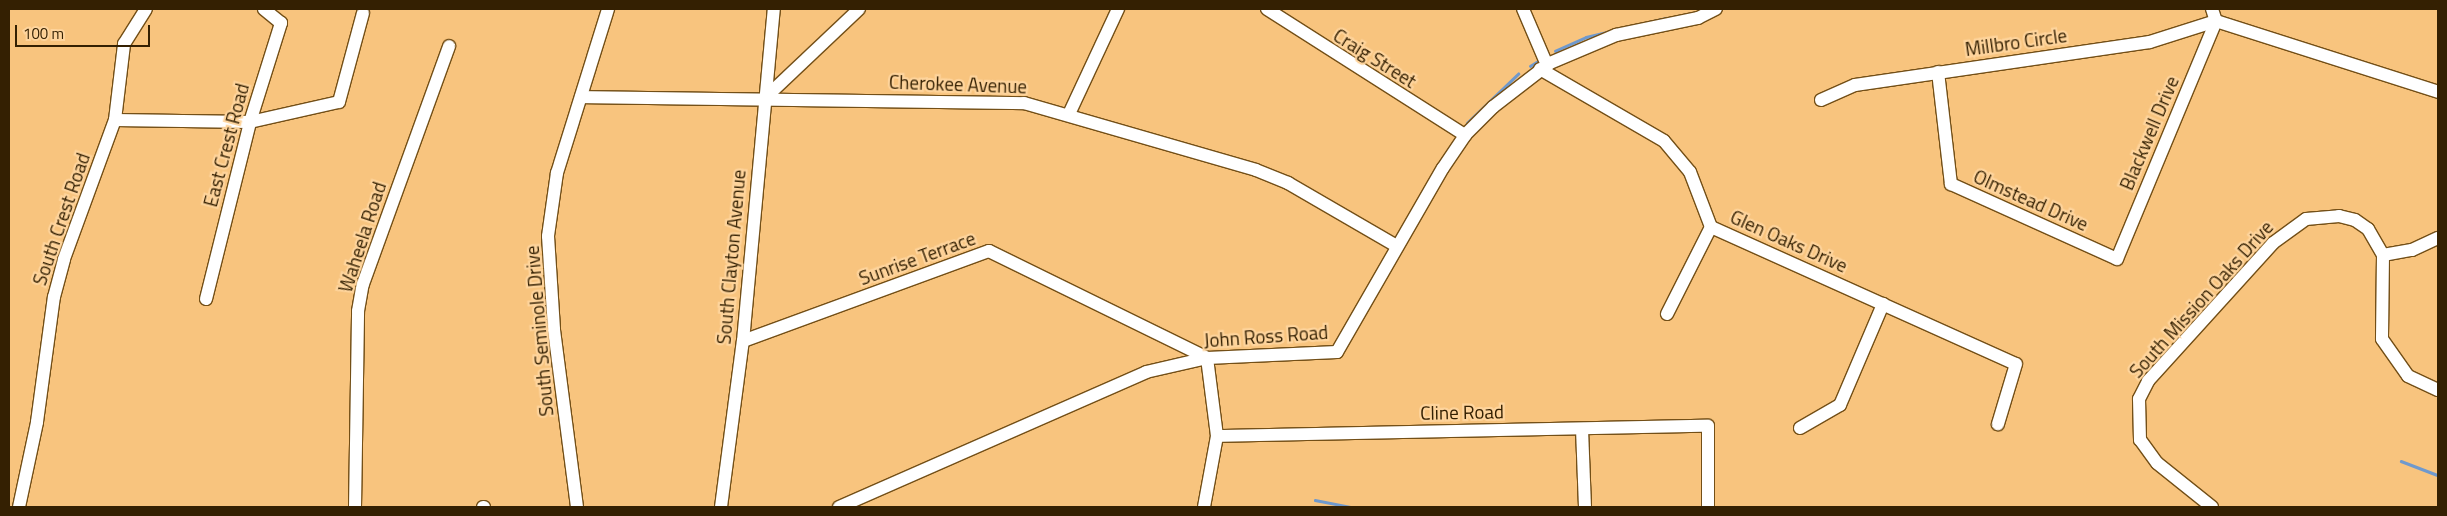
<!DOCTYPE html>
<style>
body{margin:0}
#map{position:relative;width:2447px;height:516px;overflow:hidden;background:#f8c47e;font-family:"Titillium Web",sans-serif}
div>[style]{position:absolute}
.stream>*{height:2.5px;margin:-1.25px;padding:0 1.25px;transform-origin:1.25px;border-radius:1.25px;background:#6f99cd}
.roads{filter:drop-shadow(1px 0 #734f17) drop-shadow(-1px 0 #734f17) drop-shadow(0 1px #734f17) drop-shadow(0 -1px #734f17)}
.minor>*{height:12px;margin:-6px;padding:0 6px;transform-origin:6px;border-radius:6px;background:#fff}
span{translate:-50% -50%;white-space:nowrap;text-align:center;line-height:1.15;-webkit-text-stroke:4.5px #fed49c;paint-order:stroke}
.street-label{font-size:19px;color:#342002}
.frame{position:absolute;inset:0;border:10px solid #342002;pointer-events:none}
.scale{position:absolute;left:15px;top:25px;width:135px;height:22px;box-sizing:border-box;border:2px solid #342002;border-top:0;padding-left:6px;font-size:15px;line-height:18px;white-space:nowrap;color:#342002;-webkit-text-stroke:4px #fed49c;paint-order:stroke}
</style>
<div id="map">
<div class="stream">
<div style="left:1555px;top:51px;width:34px;rotate:-24deg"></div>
<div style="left:1586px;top:37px;width:82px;rotate:-13.4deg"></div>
<div style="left:1530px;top:66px;width:9px;rotate:-32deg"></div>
<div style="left:1467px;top:123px;width:71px;rotate:-43.9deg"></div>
<div style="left:2401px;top:461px;width:40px;rotate:21deg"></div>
<div style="left:1315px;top:500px;width:37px;rotate:11deg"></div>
</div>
<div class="roads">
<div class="minor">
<div style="left:1267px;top:9px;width:235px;rotate:32.5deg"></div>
<div style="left:1523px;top:9px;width:61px;rotate:66.8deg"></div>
<div style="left:2212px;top:9px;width:13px;rotate:72deg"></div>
<div style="left:2216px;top:21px;width:233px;rotate:17.7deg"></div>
<div style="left:1540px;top:69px;width:143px;rotate:30.1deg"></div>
<div style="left:1664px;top:141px;width:40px;rotate:50deg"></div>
<div style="left:1690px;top:172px;width:59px;rotate:69.1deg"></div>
<div style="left:1711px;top:227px;width:334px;rotate:24.2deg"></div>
<div style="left:2016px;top:364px;width:63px;rotate:106.7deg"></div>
<div style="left:1938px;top:72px;width:113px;rotate:83.4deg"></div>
<div style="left:1951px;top:184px;width:182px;rotate:24.3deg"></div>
<div style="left:2117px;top:259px;width:258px;rotate:-67.4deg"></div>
<div style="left:581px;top:97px;width:443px;rotate:0.8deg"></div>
<div style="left:1024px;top:103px;width:241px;rotate:16.1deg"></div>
<div style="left:1256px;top:170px;width:35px;rotate:22deg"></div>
<div style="left:1288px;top:183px;width:124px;rotate:30.1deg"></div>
<div style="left:765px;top:98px;width:129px;rotate:-43.4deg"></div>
<div style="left:1821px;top:100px;width:37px;rotate:-24deg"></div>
<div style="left:1855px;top:85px;width:298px;rotate:-8.3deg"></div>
<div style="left:2150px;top:42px;width:69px;rotate:-17.7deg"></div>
<div style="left:1069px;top:114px;width:116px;rotate:-65deg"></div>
<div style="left:115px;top:120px;width:135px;rotate:0.8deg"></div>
<div style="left:250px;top:122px;width:91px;rotate:-12.7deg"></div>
<div style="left:339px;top:102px;width:92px;rotate:-74.9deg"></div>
<div style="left:2383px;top:255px;width:29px;rotate:-10deg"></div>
<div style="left:2412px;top:250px;width:29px;rotate:-25deg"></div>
<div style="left:206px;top:299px;width:182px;rotate:-76deg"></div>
<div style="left:250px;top:122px;width:104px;rotate:-72.6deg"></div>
<div style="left:281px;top:23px;width:22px;rotate:-141deg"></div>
<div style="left:1667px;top:314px;width:97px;rotate:-63.2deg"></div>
<div style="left:743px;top:341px;width:262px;rotate:-20.1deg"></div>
<div style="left:989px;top:251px;width:243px;rotate:26.1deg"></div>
<div style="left:1207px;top:358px;width:79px;rotate:82.7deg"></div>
<div style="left:1217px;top:436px;width:72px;rotate:100.4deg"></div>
<div style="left:1800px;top:428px;width:46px;rotate:-29.9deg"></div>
<div style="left:1840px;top:405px;width:110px;rotate:-66.9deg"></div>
<div style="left:1582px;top:429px;width:78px;rotate:87.8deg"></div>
<div style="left:1217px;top:436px;width:491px;rotate:-1.2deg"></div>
<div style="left:1708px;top:426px;width:81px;rotate:90deg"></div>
<div style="left:19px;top:507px;width:87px;rotate:-78deg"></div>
<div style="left:37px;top:422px;width:126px;rotate:-82.3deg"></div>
<div style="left:54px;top:297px;width:39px;rotate:-75deg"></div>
<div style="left:64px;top:259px;width:148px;rotate:-69.9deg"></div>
<div style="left:115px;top:120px;width:77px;rotate:-83.2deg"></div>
<div style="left:124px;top:44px;width:41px;rotate:-57.8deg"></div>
<div style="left:355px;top:507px;width:196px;rotate:-89.1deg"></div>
<div style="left:358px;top:311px;width:27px;rotate:-80deg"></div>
<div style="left:363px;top:284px;width:253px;rotate:-70.1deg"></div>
<div style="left:483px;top:507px;width:1px"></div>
<div style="left:577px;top:507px;width:179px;rotate:-97.4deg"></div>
<div style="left:554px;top:329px;width:93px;rotate:-93.7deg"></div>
<div style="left:548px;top:236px;width:64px;rotate:-81.9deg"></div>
<div style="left:557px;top:173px;width:172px;rotate:-72.7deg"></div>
<div style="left:721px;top:507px;width:167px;rotate:-82.5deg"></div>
<div style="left:743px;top:341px;width:333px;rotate:-84.7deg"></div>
<div style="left:839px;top:507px;width:335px;rotate:-23.7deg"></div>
<div style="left:1146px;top:372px;width:63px;rotate:-12.9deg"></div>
<div style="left:1207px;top:358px;width:130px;rotate:-2.6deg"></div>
<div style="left:1337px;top:352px;width:212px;rotate:-60.1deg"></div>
<div style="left:1443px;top:168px;width:40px;rotate:-56deg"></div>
<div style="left:1465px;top:135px;width:40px;rotate:-45deg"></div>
<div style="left:1493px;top:107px;width:72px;rotate:-37.7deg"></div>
<div style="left:1550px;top:63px;width:72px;rotate:-23deg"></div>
<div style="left:1616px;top:35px;width:84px;rotate:-11.7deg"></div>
<div style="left:1698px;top:18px;width:20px;rotate:-27deg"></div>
<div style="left:2212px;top:507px;width:70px;rotate:-141.3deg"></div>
<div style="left:2157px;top:463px;width:29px;rotate:-126deg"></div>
<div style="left:2140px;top:440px;width:41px;rotate:-91.4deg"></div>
<div style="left:2139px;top:399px;width:20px;rotate:-63deg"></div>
<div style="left:2148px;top:381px;width:186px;rotate:-47.8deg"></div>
<div style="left:2273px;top:243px;width:41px;rotate:-36deg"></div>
<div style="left:2306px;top:219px;width:33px;rotate:-5deg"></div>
<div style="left:2339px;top:216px;width:16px;rotate:14deg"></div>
<div style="left:2355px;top:220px;width:16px;rotate:35deg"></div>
<div style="left:2368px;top:229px;width:30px;rotate:60deg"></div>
<div style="left:2383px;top:255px;width:84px;rotate:90.7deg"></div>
<div style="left:2382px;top:339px;width:45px;rotate:54.9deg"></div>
<div style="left:2408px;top:376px;width:33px;rotate:25deg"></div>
</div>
</div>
<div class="street-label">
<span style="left:2016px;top:42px;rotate:-8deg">Millbro Circle</span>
<span style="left:1375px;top:58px;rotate:32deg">Craig Street</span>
<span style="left:958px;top:84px;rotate:2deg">Cherokee Avenue</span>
<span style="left:2149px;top:133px;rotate:-67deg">Blackwell Drive</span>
<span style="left:226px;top:145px;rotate:-75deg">East Crest Road</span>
<span style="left:2031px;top:200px;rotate:24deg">Olmstead Drive</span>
<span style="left:61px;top:219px;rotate:-71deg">South Crest Road</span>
<span style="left:362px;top:237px;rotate:-72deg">Waheela Road</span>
<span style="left:1789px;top:241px;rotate:24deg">Glen Oaks Drive</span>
<span style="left:731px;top:257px;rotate:-85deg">South Clayton Avenue</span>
<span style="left:917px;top:258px;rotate:-20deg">Sunrise Terrace</span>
<span style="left:2201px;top:299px;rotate:-48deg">South Mission Oaks Drive</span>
<span style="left:539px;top:331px;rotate:-95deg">South Seminole Drive</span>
<span style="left:1266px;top:336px;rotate:-4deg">John Ross Road</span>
<span style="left:1462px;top:412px;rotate:-1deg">Cline Road</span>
</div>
<div class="frame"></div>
<div class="scale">100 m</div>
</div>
